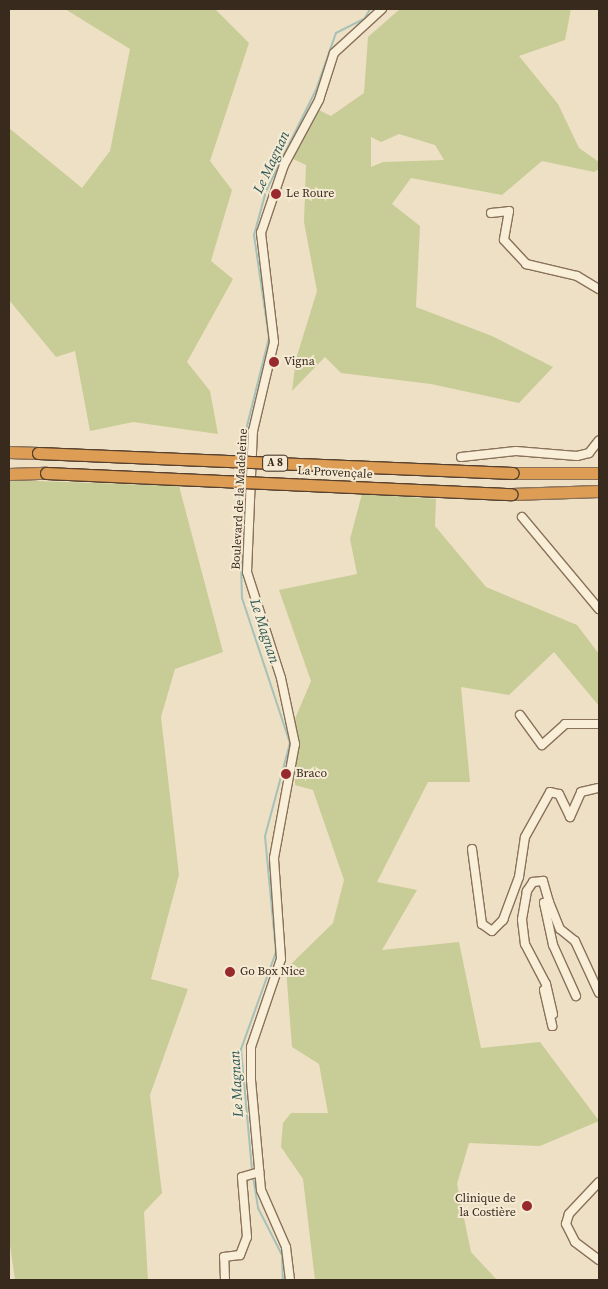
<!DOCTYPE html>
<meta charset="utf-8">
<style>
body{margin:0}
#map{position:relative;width:608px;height:1289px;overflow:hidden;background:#eee0c4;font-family:"Source Serif 4",serif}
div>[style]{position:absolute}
.green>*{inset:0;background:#c8cc97}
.stream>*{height:2px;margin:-1px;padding:0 1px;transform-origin:1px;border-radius:1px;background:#a6c1b8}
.roads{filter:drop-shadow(1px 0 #89715a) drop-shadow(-1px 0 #89715a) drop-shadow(0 1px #89715a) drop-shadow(0 -1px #89715a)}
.minor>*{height:8px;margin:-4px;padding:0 4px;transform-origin:4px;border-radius:4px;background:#f9eed7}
.highway>*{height:11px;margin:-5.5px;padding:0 5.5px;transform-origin:5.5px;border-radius:5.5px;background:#dd9d55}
.bridges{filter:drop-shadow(1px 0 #56402e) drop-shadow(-1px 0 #56402e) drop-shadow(0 1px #56402e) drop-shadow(0 -1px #56402e)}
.highway-bridge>*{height:11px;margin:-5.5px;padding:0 5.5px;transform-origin:5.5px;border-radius:5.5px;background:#dd9d55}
.dots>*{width:14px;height:14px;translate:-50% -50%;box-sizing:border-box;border:2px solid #f5ead3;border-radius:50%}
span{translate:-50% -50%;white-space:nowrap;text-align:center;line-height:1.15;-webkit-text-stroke:4px #f5ead3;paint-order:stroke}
.shield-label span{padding:1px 4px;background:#f5ead3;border:1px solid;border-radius:4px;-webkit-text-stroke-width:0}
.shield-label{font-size:11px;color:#392a1e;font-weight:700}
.poi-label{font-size:12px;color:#392a1e}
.left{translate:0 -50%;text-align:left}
.right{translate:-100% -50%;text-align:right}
.street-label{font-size:12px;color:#392a1e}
.water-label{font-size:14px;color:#2d5854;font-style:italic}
.frame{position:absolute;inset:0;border:10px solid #392a1e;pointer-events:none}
</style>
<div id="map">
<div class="green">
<div style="clip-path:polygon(65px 9px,215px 9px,249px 43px,210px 161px,232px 190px,211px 261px,233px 279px,187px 362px,210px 391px,218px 434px,133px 422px,90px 431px,75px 351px,56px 357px,9px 300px,9px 128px,82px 188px,110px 151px,130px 49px)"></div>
<div style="clip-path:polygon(evenodd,400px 9px,571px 9px,565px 40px,519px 56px,558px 104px,579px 148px,599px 162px,599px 169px,594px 172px,542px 161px,502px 195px,411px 178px,392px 204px,420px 226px,416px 307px,492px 336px,553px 367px,519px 403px,431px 384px,341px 373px,325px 357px,292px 391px,296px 359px,317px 291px,304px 222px,306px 165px,291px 158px,319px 110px,331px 116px,364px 93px,368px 37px,400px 9px,399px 134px,435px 145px,444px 160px,383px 162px,371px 167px,371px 137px,381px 142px,399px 134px)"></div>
<div style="clip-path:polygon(9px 480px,179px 486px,223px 652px,175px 669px,161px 717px,179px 875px,151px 979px,188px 989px,150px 1095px,162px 1193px,144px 1212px,148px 1280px,15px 1280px,9px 1238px)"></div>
<div style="clip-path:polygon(362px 494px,436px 499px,435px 526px,486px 587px,577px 625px,599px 654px,599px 706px,554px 652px,509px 695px,461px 687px,470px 782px,428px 782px,377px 882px,417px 890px,382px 950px,459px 942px,481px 1048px,540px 1042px,599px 1121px,540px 1146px,469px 1143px,457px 1184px,471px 1252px,497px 1280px,315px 1280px,303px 1179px,281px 1147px,283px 1123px,291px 1113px,328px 1113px,319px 1064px,292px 1047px,286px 969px,333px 923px,344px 880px,313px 790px,295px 785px,295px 719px,311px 681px,279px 590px,357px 574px,350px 539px)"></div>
</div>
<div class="stream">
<div style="left:239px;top:458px;width:124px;rotate:-76deg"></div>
<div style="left:269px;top:338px;width:104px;rotate:-98.3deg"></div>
<div style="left:254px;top:235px;width:46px;rotate:-74.7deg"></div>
<div style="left:266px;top:191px;width:113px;rotate:-63.7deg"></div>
<div style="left:316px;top:90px;width:60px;rotate:-70.7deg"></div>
<div style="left:336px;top:33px;width:33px;rotate:-27deg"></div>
<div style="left:365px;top:18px;width:10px;rotate:-61deg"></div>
<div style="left:239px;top:478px;width:13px;rotate:-90deg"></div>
<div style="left:239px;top:485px;width:113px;rotate:88.5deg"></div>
<div style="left:242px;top:598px;width:153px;rotate:71.7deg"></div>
<div style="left:290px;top:743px;width:96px;rotate:105deg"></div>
<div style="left:265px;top:836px;width:117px;rotate:84.6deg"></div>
<div style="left:276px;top:952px;width:103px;rotate:109.8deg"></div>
<div style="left:241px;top:1049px;width:122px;rotate:84.8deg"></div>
<div style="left:253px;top:1176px;width:32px;rotate:81deg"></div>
<div style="left:258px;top:1208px;width:53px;rotate:62.9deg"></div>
<div style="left:282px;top:1255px;width:25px;rotate:88deg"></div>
</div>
<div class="roads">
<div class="minor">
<div style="left:491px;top:213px;width:18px;rotate:-6deg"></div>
<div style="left:509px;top:211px;width:29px;rotate:100deg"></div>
<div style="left:504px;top:240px;width:33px;rotate:47deg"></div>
<div style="left:526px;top:264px;width:52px;rotate:13.2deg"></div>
<div style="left:577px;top:276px;width:26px;rotate:31deg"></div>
<div style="left:461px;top:457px;width:55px;rotate:-6.2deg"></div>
<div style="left:516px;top:451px;width:61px;rotate:4.7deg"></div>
<div style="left:577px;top:456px;width:12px;rotate:-14deg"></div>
<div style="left:589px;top:453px;width:16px;rotate:-52deg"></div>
<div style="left:522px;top:517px;width:120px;rotate:50.1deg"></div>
<div style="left:520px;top:715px;width:37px;rotate:54deg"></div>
<div style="left:542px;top:745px;width:31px;rotate:-42deg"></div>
<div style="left:565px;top:724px;width:34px"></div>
<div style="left:472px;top:849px;width:76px;rotate:82.4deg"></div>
<div style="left:482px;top:924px;width:12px;rotate:35deg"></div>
<div style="left:492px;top:931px;width:16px;rotate:-45deg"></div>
<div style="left:503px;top:920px;width:46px;rotate:-69.6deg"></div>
<div style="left:519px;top:877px;width:40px;rotate:-81.5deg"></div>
<div style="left:525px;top:837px;width:51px;rotate:-60.9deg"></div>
<div style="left:550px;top:792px;width:9px;rotate:13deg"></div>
<div style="left:559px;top:794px;width:25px;rotate:64deg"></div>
<div style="left:570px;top:817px;width:27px;rotate:-66deg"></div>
<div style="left:581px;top:792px;width:18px;rotate:-13deg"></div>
<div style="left:549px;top:902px;width:22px;rotate:-106deg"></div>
<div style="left:543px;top:881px;width:10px;rotate:174deg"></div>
<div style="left:533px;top:882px;width:11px;rotate:124deg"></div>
<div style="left:527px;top:891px;width:29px;rotate:100deg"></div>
<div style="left:522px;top:920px;width:24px;rotate:83deg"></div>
<div style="left:525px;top:944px;width:45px;rotate:62.3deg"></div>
<div style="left:546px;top:984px;width:31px;rotate:77deg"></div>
<div style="left:544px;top:990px;width:37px;rotate:77deg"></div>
<div style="left:576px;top:996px;width:56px;rotate:-114.3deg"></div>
<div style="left:553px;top:945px;width:43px;rotate:-102.1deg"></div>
<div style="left:544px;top:903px;width:5px;rotate:-11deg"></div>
<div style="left:549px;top:902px;width:29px;rotate:68deg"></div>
<div style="left:560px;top:929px;width:19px;rotate:39deg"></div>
<div style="left:575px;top:941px;width:57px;rotate:65.2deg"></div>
<div style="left:599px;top:1182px;width:44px;rotate:133.2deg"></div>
<div style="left:569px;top:1214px;width:10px;rotate:107deg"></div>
<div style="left:566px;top:1224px;width:20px;rotate:63deg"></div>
<div style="left:575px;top:1242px;width:30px;rotate:37deg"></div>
<div style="left:225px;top:1280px;width:23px;rotate:-92deg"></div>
<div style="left:224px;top:1257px;width:16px;rotate:-7deg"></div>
<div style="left:240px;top:1255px;width:19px;rotate:-69deg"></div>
<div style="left:247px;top:1237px;width:60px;rotate:-94.8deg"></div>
<div style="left:242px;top:1177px;width:18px;rotate:-16deg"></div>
<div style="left:290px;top:1280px;width:33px;rotate:-97deg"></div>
<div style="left:286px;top:1247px;width:62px;rotate:-113.7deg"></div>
<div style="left:261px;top:1190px;width:110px;rotate:-95.2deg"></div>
<div style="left:251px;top:1080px;width:33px;rotate:-90deg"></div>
<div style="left:251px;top:1047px;width:93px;rotate:-71.2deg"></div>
<div style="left:281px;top:959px;width:101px;rotate:-94deg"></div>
<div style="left:274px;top:858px;width:116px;rotate:-79.6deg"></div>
<div style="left:295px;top:744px;width:67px;rotate:-102deg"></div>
<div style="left:281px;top:678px;width:111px;rotate:-107.8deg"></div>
<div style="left:247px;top:572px;width:141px;rotate:-87.6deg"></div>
<div style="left:253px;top:431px;width:91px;rotate:-76.7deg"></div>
<div style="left:274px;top:342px;width:110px;rotate:-96.8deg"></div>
<div style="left:261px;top:233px;width:72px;rotate:-71.3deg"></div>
<div style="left:284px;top:165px;width:74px;rotate:-61.7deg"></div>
<div style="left:319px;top:100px;width:49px;rotate:-72.3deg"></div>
<div style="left:334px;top:53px;width:65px;rotate:-42.5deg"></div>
</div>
<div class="highway">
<div style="left:9px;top:452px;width:29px;rotate:2deg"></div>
<div style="left:513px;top:473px;width:86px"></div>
<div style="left:9px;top:474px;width:37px;rotate:-2deg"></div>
<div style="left:512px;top:494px;width:87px;rotate:-2deg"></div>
</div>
</div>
<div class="bridges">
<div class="highway-bridge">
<div style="left:38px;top:453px;width:475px;rotate:2.4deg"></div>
<div style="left:46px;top:473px;width:466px;rotate:2.6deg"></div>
</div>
</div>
<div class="dots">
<div style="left:276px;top:194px;background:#982a2e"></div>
<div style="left:274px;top:362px;background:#982a2e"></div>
<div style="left:286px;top:774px;background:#982a2e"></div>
<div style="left:230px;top:972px;background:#982a2e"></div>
<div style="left:527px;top:1206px;background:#982a2e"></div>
</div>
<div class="shield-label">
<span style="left:275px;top:463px">A 8</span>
</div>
<div class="poi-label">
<span class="left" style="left:286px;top:194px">Le Roure</span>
<span class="left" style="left:284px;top:362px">Vigna</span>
<span class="left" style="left:296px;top:774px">Braco</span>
<span class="left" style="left:240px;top:972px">Go Box Nice</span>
<span class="right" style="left:516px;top:1206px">Clinique de<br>la Costière</span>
</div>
<div class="street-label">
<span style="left:335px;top:473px;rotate:3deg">La Provençale</span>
<span style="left:240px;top:499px;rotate:-87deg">Boulevard de la Madeleine</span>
</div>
<div class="water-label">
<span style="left:271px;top:162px;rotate:-65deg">Le Magnan</span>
<span style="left:265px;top:631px;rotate:72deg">Le Magnan</span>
<span style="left:236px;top:1084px;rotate:-93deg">Le Magnan</span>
</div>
<div class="frame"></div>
</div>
